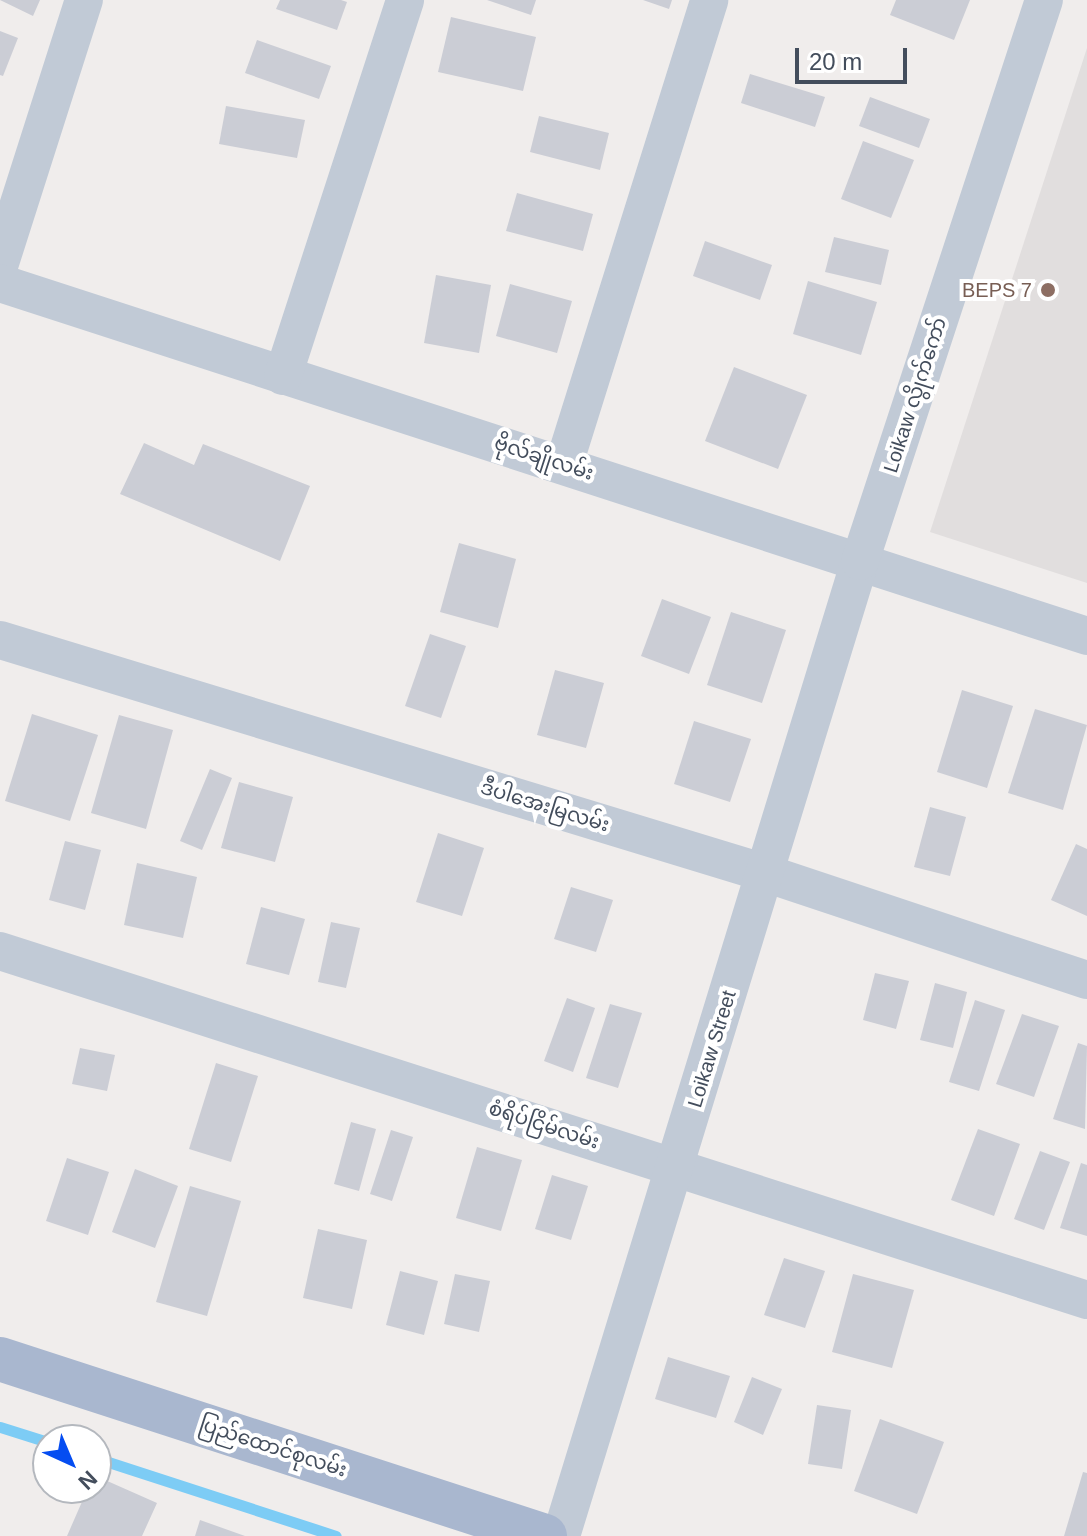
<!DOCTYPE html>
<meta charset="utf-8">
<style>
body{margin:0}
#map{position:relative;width:1087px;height:1536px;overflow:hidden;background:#f0edec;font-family:Helvetica,"Noto Sans Myanmar",sans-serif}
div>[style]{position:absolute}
.education>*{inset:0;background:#e1dede}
.stream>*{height:11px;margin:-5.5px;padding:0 5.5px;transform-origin:5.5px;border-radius:5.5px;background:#7dccf5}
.building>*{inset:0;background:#cbcdd5}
.minor>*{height:38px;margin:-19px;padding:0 19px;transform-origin:19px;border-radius:19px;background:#c1cad6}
.primary>*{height:44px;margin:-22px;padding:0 22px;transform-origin:22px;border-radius:22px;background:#a9b7cf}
.dots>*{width:22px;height:22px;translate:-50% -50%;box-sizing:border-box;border:4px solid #fff;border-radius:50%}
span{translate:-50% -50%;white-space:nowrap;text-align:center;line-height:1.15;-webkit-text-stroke:8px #fff;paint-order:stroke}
.education-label{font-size:20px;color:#785e54}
.right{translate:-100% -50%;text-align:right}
.street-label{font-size:20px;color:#434d5c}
.north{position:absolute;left:32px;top:1424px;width:80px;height:80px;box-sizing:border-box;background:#fff;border:2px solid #b4b8be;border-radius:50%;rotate:136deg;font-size:22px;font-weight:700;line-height:32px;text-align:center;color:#434d5c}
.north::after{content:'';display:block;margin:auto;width:28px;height:36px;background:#054df1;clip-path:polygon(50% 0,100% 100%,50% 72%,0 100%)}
.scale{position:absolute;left:795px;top:48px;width:112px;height:36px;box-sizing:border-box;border:4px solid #434d5c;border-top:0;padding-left:10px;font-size:24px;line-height:28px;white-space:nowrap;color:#434d5c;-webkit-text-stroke:6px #fff;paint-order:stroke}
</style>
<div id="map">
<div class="education">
<div style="clip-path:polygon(1087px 48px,1087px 583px,930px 532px)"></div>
</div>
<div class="stream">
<div style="left:0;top:1427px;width:50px;rotate:17.4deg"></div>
<div style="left:96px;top:1458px;width:252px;rotate:18deg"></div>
</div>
<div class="building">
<div style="clip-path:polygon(0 0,40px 0,33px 16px)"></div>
<div style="clip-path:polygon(280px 0,341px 0,347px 2px,337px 30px,276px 9px)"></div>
<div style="clip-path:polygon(487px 0,536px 0,531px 15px)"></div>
<div style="clip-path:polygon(643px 0,672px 0,669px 9px)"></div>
<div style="clip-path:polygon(896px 0,970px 0,954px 40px,890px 15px)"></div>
<div style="clip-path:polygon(451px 17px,536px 37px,523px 91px,438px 72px)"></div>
<div style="clip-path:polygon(0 31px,18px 38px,3px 76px,0 75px)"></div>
<div style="clip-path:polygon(257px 40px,331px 66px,319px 99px,245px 73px)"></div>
<div style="clip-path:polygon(750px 74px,825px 97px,815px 127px,741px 103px)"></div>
<div style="clip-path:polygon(870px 97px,930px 119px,919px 148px,859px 126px)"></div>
<div style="clip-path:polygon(226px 106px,305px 120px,297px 158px,219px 144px)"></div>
<div style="clip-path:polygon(539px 116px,609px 133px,600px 170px,530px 152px)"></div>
<div style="clip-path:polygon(863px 141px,914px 160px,891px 218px,841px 199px)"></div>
<div style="clip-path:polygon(517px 193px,593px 214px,583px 251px,506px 231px)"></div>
<div style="clip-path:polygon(834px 237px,889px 250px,881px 285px,825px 272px)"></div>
<div style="clip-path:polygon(705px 241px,772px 265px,760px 300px,693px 276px)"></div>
<div style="clip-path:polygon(436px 275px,491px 285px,479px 353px,424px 343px)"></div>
<div style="clip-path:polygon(808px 281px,877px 302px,861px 355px,793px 334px)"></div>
<div style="clip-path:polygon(510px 284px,572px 301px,557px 353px,496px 336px)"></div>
<div style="clip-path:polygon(734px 367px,807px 395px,778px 469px,705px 441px)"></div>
<div style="clip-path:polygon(144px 443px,194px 465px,203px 444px,310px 486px,280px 561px,120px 494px)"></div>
<div style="clip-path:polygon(459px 543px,516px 559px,498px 628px,440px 612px)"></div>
<div style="clip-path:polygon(662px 599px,711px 617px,689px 674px,641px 656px)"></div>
<div style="clip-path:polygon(731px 612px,786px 630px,762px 703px,707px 685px)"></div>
<div style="clip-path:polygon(430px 634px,466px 646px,441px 718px,405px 706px)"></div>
<div style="clip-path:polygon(555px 670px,604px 683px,586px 748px,537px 735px)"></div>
<div style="clip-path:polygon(962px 690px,1013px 706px,987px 788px,937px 772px)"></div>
<div style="clip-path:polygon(1035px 709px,1087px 725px,1063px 810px,1008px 793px)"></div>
<div style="clip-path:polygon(32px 714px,98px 735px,70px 821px,5px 801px)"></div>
<div style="clip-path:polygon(119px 715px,173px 730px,146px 829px,91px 813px)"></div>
<div style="clip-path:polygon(694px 721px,751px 739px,730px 802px,674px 784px)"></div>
<div style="clip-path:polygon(210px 769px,232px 778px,202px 850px,180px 841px)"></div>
<div style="clip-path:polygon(239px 782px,293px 797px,275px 862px,221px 848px)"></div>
<div style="clip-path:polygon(930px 807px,966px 817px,950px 876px,914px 867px)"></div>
<div style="clip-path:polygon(438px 833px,484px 848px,462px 916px,416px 902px)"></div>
<div style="clip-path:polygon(65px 841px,101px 850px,85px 910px,49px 900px)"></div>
<div style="clip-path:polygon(1076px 844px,1087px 849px,1087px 916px,1051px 900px)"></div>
<div style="clip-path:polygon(137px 863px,197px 877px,183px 938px,124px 925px)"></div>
<div style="clip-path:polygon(571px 887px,613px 900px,596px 952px,554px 939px)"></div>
<div style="clip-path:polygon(261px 907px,305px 919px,289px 975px,246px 964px)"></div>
<div style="clip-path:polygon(331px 922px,360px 928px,346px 988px,318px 982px)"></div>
<div style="clip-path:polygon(875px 973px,909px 981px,896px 1029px,863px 1020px)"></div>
<div style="clip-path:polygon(935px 983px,967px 992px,953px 1048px,920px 1040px)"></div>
<div style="clip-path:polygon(567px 998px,595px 1008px,573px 1072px,544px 1061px)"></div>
<div style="clip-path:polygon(975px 1000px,1005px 1010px,979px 1091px,949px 1082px)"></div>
<div style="clip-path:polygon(610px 1004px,642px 1013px,618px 1088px,586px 1078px)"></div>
<div style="clip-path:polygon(1022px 1014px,1059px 1026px,1034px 1097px,996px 1084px)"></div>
<div style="clip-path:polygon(1078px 1043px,1087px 1046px,1085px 1129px,1053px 1119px)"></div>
<div style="clip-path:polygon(80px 1048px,115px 1055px,107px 1091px,72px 1084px)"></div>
<div style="clip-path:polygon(216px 1063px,258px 1076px,231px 1162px,189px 1149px)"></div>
<div style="clip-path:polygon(351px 1122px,376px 1129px,359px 1191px,334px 1184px)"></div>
<div style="clip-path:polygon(978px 1129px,1020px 1144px,994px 1216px,951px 1200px)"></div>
<div style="clip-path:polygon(391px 1130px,413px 1137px,392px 1201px,370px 1194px)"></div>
<div style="clip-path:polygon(477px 1147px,522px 1160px,501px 1231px,456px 1218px)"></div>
<div style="clip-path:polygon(1040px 1151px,1070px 1162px,1044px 1230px,1014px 1219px)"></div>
<div style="clip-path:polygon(67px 1158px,109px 1172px,88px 1235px,46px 1221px)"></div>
<div style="clip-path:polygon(1081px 1163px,1087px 1165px,1087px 1236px,1060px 1228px)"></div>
<div style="clip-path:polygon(135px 1169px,178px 1186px,155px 1248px,112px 1232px)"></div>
<div style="clip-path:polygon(552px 1175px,588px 1186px,571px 1240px,535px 1229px)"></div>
<div style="clip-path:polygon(190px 1186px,241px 1201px,207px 1316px,156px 1302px)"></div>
<div style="clip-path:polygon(318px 1229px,367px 1240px,352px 1309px,303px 1298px)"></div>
<div style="clip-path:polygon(784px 1258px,825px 1271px,805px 1328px,764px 1315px)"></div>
<div style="clip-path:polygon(400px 1271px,438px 1281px,424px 1335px,386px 1325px)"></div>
<div style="clip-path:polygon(455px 1274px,490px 1281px,479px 1332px,444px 1324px)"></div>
<div style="clip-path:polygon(853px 1274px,914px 1290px,892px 1368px,832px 1352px)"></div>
<div style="clip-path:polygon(668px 1357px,730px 1376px,716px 1418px,655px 1399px)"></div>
<div style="clip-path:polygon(752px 1377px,782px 1389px,763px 1435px,734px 1422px)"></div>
<div style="clip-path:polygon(817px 1405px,851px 1410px,842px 1469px,808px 1464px)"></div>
<div style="clip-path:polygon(880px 1419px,944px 1442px,917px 1514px,854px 1491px)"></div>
<div style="clip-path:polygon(1083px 1472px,1087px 1473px,1087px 1536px,1064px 1536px)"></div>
<div style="clip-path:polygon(96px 1476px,157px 1503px,142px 1536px,67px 1536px,88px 1488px,96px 1488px)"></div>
<div style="clip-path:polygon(200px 1520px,245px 1536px,195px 1536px)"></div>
</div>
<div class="minor">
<div style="left:0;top:263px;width:276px;rotate:-72.3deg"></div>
<div style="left:0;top:283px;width:1143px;rotate:17.99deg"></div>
<div style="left:283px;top:376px;width:395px;rotate:-72deg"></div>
<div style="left:564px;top:464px;width:486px;rotate:-72.6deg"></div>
<div style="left:0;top:640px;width:800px;rotate:16.94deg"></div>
<div style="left:765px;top:873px;width:339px;rotate:18.4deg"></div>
<div style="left:0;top:951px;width:1142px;rotate:17.8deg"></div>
<div style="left:561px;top:1536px;width:1020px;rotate:-72.95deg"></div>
<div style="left:860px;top:561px;width:590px;rotate:-71.84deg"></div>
</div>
<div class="primary">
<div style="left:0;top:1359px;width:573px;rotate:17.99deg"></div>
</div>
<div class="dots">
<div style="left:1048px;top:290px;background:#8d6e63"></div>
</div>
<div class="education-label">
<span class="right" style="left:1032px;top:290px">BEPS 7</span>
</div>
<div class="street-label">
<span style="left:915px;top:395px;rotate:-72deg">Loikaw လွိုက်ကော်</span>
<span style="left:544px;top:458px;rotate:18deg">ဗိုလ်ချိုလမ်း</span>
<span style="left:545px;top:806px;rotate:17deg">ဒီပါအေးမြလမ်း</span>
<span style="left:712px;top:1049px;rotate:-73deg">Loikaw Street</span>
<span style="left:544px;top:1125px;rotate:18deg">စံရိပ်ငြိမ်လမ်း</span>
<span style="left:273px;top:1447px;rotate:18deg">ပြည်ထောင်စုလမ်း</span>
</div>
<div class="north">N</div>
<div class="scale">20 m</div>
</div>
